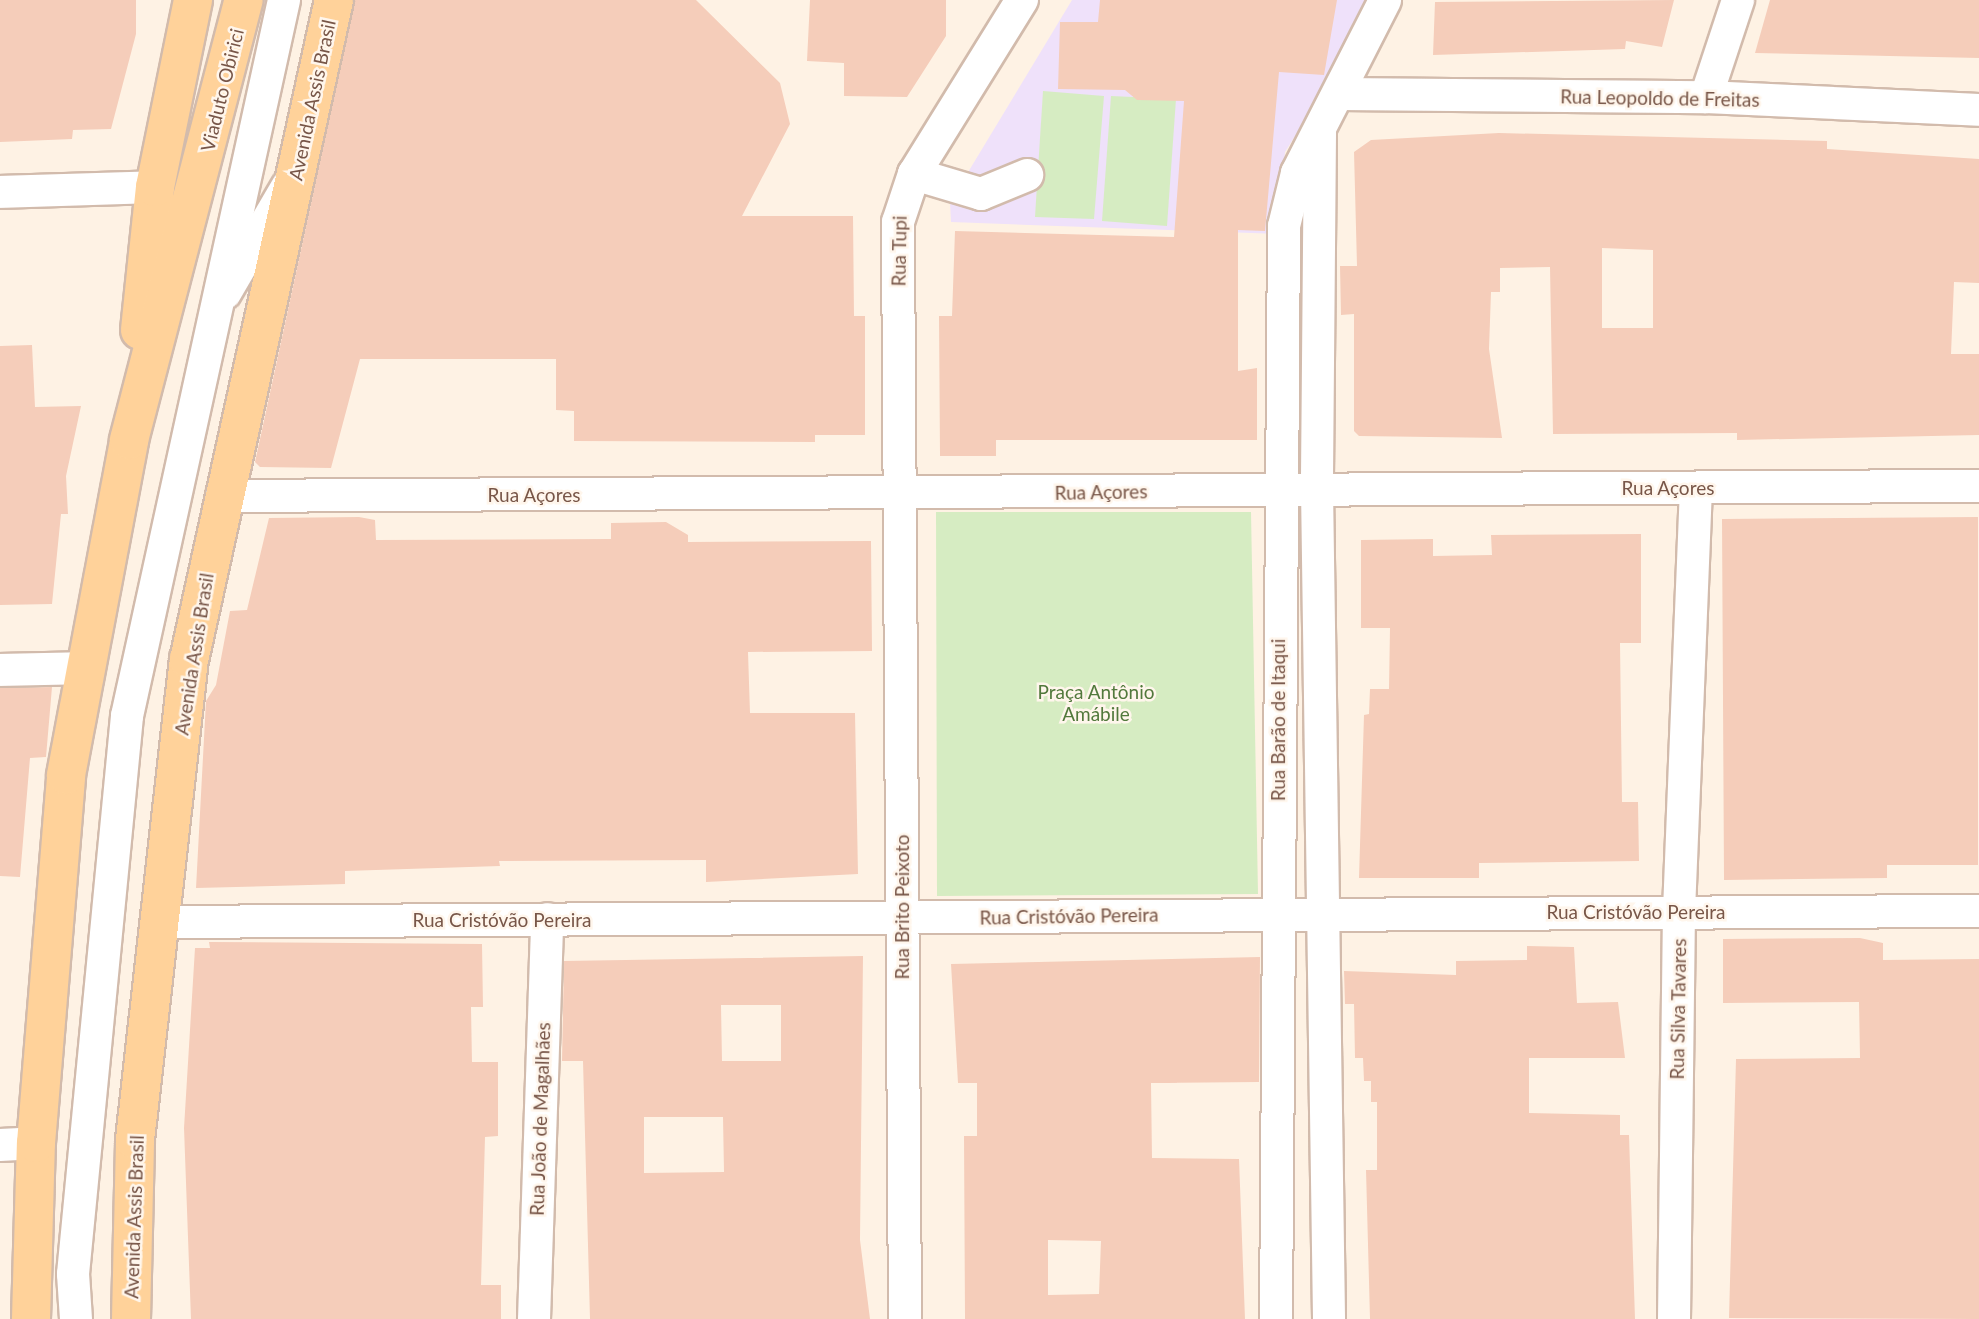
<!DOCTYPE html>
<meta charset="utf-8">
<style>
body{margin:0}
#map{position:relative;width:1979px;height:1319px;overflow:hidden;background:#fef2e4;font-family:Lato,sans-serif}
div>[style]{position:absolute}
.education>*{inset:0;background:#efe1fa}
.green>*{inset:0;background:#d6ecc2}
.building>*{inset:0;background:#f5cdba}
.roads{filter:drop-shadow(2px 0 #d2bbac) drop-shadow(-2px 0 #d2bbac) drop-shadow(0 2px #d2bbac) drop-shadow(0 -2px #d2bbac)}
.minor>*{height:32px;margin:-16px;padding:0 16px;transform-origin:16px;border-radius:16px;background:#fff}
.major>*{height:38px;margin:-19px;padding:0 19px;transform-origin:19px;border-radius:19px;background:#ffd29a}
span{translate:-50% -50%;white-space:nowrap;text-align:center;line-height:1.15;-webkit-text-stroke:5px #fff6ec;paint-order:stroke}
.street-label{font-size:19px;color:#785648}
.park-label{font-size:19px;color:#52793c}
</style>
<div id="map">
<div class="education">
<div style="clip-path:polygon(1072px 0,1366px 0,1357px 38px,1285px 152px,1278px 234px,951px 222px,950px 202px)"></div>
</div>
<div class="green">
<div style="clip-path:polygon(1043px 91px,1104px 96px,1094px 219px,1035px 217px)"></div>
<div style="clip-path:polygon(1111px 96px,1176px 99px,1167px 226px,1102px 221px)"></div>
<div style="clip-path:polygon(936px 512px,1251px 512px,1258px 894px,937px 896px)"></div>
</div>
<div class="building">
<div style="clip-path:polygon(0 0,136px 0,136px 34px,111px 129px,73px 130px,72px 139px,0 142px)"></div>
<div style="clip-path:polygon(355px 0,696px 0,780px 83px,790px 124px,742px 216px,853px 216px,854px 316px,865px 316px,865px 435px,815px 435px,815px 442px,574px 441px,574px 411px,556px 410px,556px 359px,360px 359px,331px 468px,260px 467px,255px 462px)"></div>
<div style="clip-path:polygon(810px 0,946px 0,946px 36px,907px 97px,844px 96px,844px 63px,807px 61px)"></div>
<div style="clip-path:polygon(1100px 0,1337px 0,1324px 75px,1279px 72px,1265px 231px,1238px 230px,1238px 371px,1257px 368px,1257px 440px,996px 440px,996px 456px,940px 456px,939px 316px,952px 316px,955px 231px,1174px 237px,1184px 101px,1137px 100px,1125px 90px,1058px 89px,1060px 22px,1098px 22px)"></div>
<div style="clip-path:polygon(1674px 0,1662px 47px,1626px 41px,1625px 49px,1433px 55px,1435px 2px)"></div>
<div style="clip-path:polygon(1770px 0,1979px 0,1979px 58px,1755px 53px)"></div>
<div style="clip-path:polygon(evenodd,1499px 133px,1827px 141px,1827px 149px,1979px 159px,1979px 283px,1954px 282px,1951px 354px,1979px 354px,1979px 435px,1737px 440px,1737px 433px,1553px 434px,1550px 267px,1500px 268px,1500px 292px,1491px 292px,1489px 349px,1502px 438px,1359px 436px,1354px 431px,1354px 314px,1341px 315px,1340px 266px,1357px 266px,1354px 152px,1371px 140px,1499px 133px,1602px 248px,1653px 250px,1653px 328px,1602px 328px,1602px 248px)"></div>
<div style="clip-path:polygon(32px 345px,35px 407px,81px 406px,66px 476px,68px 514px,61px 514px,52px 604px,0 605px,0 346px)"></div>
<div style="clip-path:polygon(359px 517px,375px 520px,376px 540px,611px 539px,611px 523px,666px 522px,688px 535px,688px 542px,871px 541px,872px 651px,748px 652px,750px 713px,855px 713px,858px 874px,706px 882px,706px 860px,499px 861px,500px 866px,345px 871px,345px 884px,196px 888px,206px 701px,216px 685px,230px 611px,247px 610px,269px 518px)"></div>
<div style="clip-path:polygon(1978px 517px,1978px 865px,1887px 865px,1887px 878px,1724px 880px,1722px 519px)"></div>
<div style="clip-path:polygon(1641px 534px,1641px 643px,1620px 643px,1622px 802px,1638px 802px,1639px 861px,1479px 863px,1479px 878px,1359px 878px,1364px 715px,1369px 714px,1370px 689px,1389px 689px,1390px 628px,1361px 628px,1361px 540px,1433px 539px,1433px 556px,1492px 555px,1491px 535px)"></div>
<div style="clip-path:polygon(52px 687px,46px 757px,30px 758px,20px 877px,0 876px,0 688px)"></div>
<div style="clip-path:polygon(1860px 938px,1883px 943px,1883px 960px,1979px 959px,1979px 1319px,1729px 1318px,1736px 1059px,1860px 1058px,1859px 1002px,1723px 1003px,1723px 939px)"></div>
<div style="clip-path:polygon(209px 942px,482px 944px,483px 1007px,471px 1007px,472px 1062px,498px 1062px,498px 1136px,485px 1137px,481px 1285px,501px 1285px,501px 1319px,191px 1319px,184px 1128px,195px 948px,210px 948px)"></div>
<div style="clip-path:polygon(1527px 946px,1574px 947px,1577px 1003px,1618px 1002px,1625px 1058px,1529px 1058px,1529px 1113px,1620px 1115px,1620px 1135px,1629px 1135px,1635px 1319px,1370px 1319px,1366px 1170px,1377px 1170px,1377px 1102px,1371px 1102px,1371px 1081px,1364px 1081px,1363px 1058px,1355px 1058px,1354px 1004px,1345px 1004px,1344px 971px,1456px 975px,1456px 961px,1527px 960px)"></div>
<div style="clip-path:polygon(evenodd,863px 956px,860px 1240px,870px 1319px,590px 1319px,583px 1061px,562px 1061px,564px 961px,863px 956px,721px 1005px,781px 1005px,781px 1061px,722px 1061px,721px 1005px,863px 956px,644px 1117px,723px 1117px,724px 1172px,644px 1173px,644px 1117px)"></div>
<div style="clip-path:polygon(evenodd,1260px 957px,1259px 1082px,1151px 1083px,1152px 1158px,1239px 1159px,1245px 1319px,965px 1319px,964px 1136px,977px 1136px,977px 1083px,958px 1083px,951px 964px,1260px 957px,1048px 1240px,1101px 1241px,1099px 1294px,1048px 1295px,1048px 1240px)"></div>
</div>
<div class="roads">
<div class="minor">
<div style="left:1340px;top:94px;width:366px;rotate:0.5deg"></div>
<div style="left:1706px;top:97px;width:273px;rotate:2.7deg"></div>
<div style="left:1706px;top:97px;width:102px;rotate:-71.7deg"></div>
<div style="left:1320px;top:133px;width:356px;rotate:90.5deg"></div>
<div style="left:1317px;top:489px;width:830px;rotate:89.17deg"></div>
<div style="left:914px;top:174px;width:70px;rotate:16.6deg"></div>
<div style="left:981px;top:194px;width:50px;rotate:-22.4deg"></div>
<div style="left:0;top:192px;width:155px;rotate:-1.8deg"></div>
<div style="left:225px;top:293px;width:123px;rotate:-59.7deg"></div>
<div style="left:222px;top:496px;width:1757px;rotate:-0.33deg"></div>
<div style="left:0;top:670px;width:86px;rotate:-1.3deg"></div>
<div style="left:159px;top:922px;width:1820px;rotate:-0.35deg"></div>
<div style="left:0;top:1145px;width:36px;rotate:-3deg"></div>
<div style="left:76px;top:1319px;width:45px;rotate:-93.8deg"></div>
<div style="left:73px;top:1274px;width:561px;rotate:-84.47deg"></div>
<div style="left:127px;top:716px;width:733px;rotate:-77.63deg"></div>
<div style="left:534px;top:1319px;width:400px;rotate:-88.1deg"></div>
<div style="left:905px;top:1319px;width:1097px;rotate:-90.37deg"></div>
<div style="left:898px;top:222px;width:51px;rotate:-71.6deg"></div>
<div style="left:914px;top:174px;width:205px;rotate:-58.2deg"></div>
<div style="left:1276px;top:1319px;width:1093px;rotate:-89.58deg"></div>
<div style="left:1284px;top:226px;width:55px;rotate:-76.2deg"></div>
<div style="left:1297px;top:173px;width:194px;rotate:-63deg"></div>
<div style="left:1674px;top:1319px;width:408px;rotate:-89.3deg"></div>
<div style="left:1679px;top:911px;width:423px;rotate:-87.7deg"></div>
</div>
<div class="major">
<div style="left:140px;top:330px;width:144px;rotate:-84deg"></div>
<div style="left:155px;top:187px;width:191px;rotate:-78.5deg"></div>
<div style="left:31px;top:1319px;width:176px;rotate:-88.4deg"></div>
<div style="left:36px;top:1143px;width:369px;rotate:-85.3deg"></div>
<div style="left:66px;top:775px;width:341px;rotate:-79.3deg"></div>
<div style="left:129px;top:440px;width:455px;rotate:-75.4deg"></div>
<div style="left:131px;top:1319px;width:179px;rotate:-88.7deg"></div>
<div style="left:135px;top:1140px;width:483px;rotate:-83.6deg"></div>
<div style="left:189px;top:660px;width:676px;rotate:-77.61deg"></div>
</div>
</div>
<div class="street-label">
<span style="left:222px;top:90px;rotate:-76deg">Viaduto Obirici</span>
<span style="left:1660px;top:98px;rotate:1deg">Rua Leopoldo de Freitas</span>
<span style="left:312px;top:100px;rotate:-78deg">Avenida Assis Brasil</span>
<span style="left:899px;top:251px;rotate:-89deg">Rua Tupi</span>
<span style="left:1668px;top:488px">Rua Açores</span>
<span style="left:1101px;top:492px;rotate:-1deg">Rua Açores</span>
<span style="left:534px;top:495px">Rua Açores</span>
<span style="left:194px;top:654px;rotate:-81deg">Avenida Assis Brasil</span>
<span style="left:1278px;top:720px;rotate:-90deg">Rua Barão de Itaqui</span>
<span style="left:902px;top:907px;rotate:-90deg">Rua Brito Peixoto</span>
<span style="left:1636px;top:912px">Rua Cristóvão Pereira</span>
<span style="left:1069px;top:916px;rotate:-1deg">Rua Cristóvão Pereira</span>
<span style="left:502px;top:920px">Rua Cristóvão Pereira</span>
<span style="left:1678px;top:1009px;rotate:-89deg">Rua Silva Tavares</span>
<span style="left:540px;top:1119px;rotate:-88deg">Rua João de Magalhães</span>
<span style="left:134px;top:1217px;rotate:-88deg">Avenida Assis Brasil</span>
</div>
<div class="park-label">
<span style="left:1096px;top:703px">Praça Antônio<br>Amábile</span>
</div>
</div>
